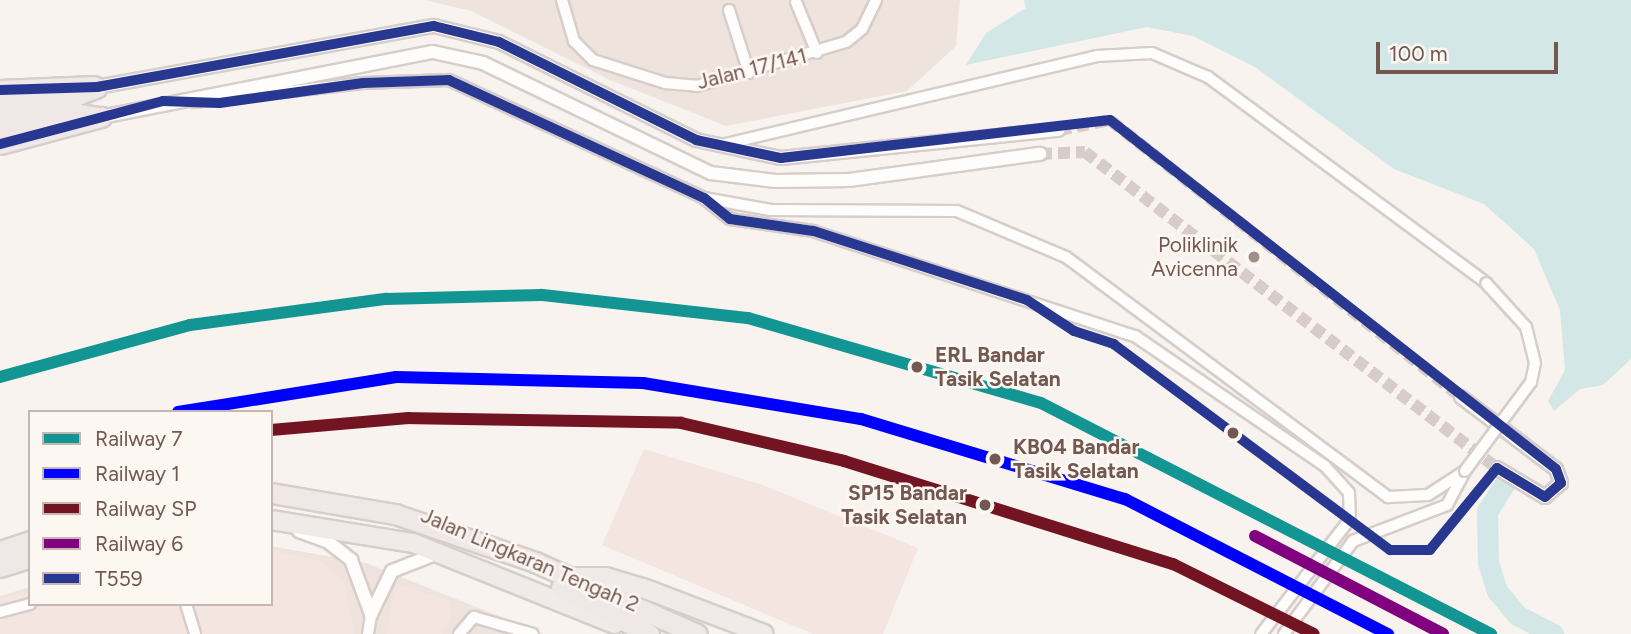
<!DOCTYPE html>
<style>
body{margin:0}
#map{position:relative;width:1631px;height:634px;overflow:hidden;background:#f8f3ee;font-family:Figtree,sans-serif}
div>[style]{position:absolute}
.residential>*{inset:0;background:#efe4dd}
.commercial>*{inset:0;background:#f4e5e1}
.water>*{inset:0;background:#d2e7e6}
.river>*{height:21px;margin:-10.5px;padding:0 10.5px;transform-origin:10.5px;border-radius:10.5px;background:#d2e7e6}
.tertiary-tunnel>*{height:12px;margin-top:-6px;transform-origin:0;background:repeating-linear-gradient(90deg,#d7ccc7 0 12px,transparent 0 18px)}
.roads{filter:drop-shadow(2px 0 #d6cecb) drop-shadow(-2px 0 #d6cecb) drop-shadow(0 2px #d6cecb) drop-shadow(0 -2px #d6cecb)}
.minor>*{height:10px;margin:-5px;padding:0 5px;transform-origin:5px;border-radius:5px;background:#fefdfc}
.tertiary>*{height:12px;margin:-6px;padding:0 6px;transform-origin:6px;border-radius:6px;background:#fefdfc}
.trunk>*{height:18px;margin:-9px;padding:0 9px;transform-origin:9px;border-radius:9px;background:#f0eae8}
.motorway>*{height:19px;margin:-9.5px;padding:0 9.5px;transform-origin:9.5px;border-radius:9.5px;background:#f0e8e7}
.bridges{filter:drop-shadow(2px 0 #d6cecb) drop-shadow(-2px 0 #d6cecb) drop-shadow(0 2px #d6cecb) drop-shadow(0 -2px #d6cecb)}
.minor-bridge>*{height:10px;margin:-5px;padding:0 5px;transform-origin:5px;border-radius:5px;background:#fefdfc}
.bus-1>*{height:10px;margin:-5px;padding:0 5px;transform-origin:5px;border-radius:5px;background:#283890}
.rail-1>*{height:12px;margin:-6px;padding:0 6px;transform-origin:6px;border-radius:6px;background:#139593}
.rail-2>*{height:12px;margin:-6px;padding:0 6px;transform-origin:6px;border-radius:6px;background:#00f}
.rail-3>*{height:12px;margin:-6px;padding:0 6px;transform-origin:6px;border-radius:6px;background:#721422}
.rail-4>*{height:12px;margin:-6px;padding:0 6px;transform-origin:6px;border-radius:6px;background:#800080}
.dots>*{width:19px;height:19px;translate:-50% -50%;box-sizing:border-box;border:4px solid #fdf7f2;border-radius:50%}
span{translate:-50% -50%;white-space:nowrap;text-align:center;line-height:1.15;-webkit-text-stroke:5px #fdf7f2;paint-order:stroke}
.street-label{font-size:21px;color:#735751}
.poi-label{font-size:21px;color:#735751}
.right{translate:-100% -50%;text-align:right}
.stop-label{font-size:21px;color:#735751;font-weight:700}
.left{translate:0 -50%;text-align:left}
.legend{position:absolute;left:28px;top:410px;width:245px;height:196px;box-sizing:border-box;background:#fdf7f2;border:2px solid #c6b7b2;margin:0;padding:9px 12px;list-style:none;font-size:21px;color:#735751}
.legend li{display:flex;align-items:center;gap:14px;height:35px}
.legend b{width:35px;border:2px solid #c6b7b2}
.scale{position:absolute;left:1376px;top:42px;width:182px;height:32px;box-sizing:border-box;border:4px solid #735751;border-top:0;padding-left:9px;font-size:21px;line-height:24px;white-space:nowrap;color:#735751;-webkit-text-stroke:5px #fdf7f2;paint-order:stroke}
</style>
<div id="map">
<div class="residential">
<div style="clip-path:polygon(425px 0,960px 0,956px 46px,907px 91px,726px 126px,610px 80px,471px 11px)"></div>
<div style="clip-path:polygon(271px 546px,366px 563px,544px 634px,0 634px,0 596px,30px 587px,30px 604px,271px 604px)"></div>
</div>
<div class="commercial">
<div style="clip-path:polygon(644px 449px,760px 484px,918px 548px,883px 634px,813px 634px,602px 545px)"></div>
<div style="clip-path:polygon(271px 550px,320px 561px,344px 581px,354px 634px,0 634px,0 599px,30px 591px,30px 604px,271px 604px)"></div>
<div style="clip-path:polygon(396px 583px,448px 600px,452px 614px,442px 634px,387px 634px)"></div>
</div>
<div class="water">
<div style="clip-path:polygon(1024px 0,1631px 0,1631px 359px,1603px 385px,1580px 389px,1554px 411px,1548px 401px,1565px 370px,1560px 310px,1534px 249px,1484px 204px,1394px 169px,1255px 67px,1193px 36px,1147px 27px,966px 65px,986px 33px,1026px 8px)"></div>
</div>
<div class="river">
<div style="left:1504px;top:485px;width:31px;rotate:123deg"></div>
<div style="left:1487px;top:511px;width:51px;rotate:88.9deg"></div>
<div style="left:1488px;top:562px;width:30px;rotate:73deg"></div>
<div style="left:1497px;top:591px;width:31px;rotate:50deg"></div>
<div style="left:1517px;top:615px;width:41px;rotate:27.8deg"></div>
</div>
<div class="tertiary-tunnel">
<div style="left:1059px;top:130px;width:52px;rotate:-11.1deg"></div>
<div style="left:1110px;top:120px;width:447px;rotate:38.3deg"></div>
<div style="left:1040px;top:154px;width:45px;rotate:-2.5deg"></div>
<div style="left:1085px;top:152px;width:519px;rotate:37.49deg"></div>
</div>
<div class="roads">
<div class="minor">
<div style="left:562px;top:0;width:43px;rotate:73.7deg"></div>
<div style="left:574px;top:41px;width:27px;rotate:45deg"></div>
<div style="left:593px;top:60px;width:76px;rotate:17.7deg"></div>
<div style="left:665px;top:83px;width:32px;rotate:5deg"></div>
<div style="left:697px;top:86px;width:155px;rotate:-16.5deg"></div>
<div style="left:846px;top:42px;width:21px;rotate:-39deg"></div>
<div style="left:862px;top:29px;width:32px;rotate:-64deg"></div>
<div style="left:796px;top:2px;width:55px;rotate:67.6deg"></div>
<div style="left:729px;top:10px;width:66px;rotate:72.4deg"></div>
<div style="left:194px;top:102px;width:170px;rotate:-6.4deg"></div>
<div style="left:363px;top:83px;width:86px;rotate:-2deg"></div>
<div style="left:449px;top:80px;width:281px;rotate:24.8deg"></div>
<div style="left:704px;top:198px;width:68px;rotate:10.2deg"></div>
<div style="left:771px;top:210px;width:186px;rotate:0.3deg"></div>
<div style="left:957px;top:211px;width:118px;rotate:22.9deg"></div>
<div style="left:1066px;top:257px;width:402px;rotate:36.7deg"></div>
<div style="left:1388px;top:497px;width:40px;rotate:-2.9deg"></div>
<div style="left:1428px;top:495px;width:44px;rotate:-33deg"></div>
<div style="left:721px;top:145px;width:386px;rotate:-13.3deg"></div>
<div style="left:1097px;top:56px;width:55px;rotate:-3.1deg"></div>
<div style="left:1152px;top:53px;width:61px;rotate:23.2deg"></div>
<div style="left:1208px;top:77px;width:346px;rotate:36.5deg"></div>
<div style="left:705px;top:199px;width:32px;rotate:39deg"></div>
<div style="left:730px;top:219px;width:84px;rotate:8.2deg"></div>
<div style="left:813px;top:231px;width:339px;rotate:18.1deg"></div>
<div style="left:1135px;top:336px;width:230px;rotate:34.4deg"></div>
<div style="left:1325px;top:466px;width:36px;rotate:48deg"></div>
<div style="left:1349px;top:493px;width:26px;rotate:88deg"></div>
<div style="left:1350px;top:519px;width:145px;rotate:127.7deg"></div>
<div style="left:186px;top:604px;width:31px;rotate:73deg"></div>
<div style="left:0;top:612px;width:31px;rotate:-15deg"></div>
<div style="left:368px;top:634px;width:20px;rotate:-81deg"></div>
<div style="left:459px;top:634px;width:23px;rotate:-49deg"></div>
<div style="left:474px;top:617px;width:61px;rotate:16.1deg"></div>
<div style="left:1284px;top:634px;width:116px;rotate:-53.4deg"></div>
<div style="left:1353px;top:541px;width:101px;rotate:-21deg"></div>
<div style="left:1447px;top:505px;width:38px;rotate:-62deg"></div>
</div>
<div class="tertiary">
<div style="left:97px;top:87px;width:342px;rotate:-10.3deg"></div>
<div style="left:434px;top:26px;width:67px;rotate:13.8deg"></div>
<div style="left:499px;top:42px;width:220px;rotate:26.4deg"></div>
<div style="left:696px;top:140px;width:87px;rotate:12deg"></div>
<div style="left:781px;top:158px;width:279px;rotate:-5.8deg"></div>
<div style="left:101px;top:117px;width:338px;rotate:-11.1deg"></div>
<div style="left:433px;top:52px;width:51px;rotate:12.4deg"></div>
<div style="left:483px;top:63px;width:253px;rotate:25.8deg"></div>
<div style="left:711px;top:173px;width:65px;rotate:7deg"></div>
<div style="left:776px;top:181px;width:73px;rotate:-0.8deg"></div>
<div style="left:849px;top:180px;width:193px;rotate:-7.8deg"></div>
<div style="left:1461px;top:397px;width:119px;rotate:37.2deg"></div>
<div style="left:1556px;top:469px;width:15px;rotate:70deg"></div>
<div style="left:1561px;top:483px;width:21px;rotate:139deg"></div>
<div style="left:1545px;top:497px;width:56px;rotate:-148.9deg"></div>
<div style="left:299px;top:531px;width:30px;rotate:20deg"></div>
<div style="left:327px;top:541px;width:31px;rotate:38deg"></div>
<div style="left:351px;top:560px;width:58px;rotate:69.7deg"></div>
<div style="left:371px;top:614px;width:48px;rotate:-64deg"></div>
<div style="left:392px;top:571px;width:49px;rotate:-21.4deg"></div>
</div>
<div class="trunk">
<div style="left:271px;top:520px;width:144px;rotate:9.2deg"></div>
<div style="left:413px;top:543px;width:217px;rotate:21.9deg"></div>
<div style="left:574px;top:577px;width:32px"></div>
<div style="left:606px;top:577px;width:39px;rotate:17deg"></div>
<div style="left:643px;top:588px;width:129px;rotate:20.8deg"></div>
</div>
<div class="motorway">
<div style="left:0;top:90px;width:93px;rotate:-2.5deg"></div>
<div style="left:0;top:109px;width:69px;rotate:-8.4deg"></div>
<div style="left:68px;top:99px;width:31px;rotate:-22deg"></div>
<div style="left:0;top:125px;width:79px;rotate:-8deg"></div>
<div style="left:78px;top:114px;width:22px;rotate:8deg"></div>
<div style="left:0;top:144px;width:105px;rotate:-15deg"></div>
<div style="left:271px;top:493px;width:126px;rotate:9.6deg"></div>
<div style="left:395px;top:514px;width:148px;rotate:18.9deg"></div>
<div style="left:535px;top:562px;width:177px;rotate:24deg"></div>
<div style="left:0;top:551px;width:32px;rotate:-18deg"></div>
<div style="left:0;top:567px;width:32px;rotate:-18deg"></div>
<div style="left:561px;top:587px;width:100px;rotate:28.1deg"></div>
</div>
</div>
<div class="bridges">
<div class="minor-bridge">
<div style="left:1465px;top:471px;width:111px;rotate:-53.4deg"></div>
<div style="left:1531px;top:382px;width:19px;rotate:-78deg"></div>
<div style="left:1535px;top:363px;width:37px;rotate:-104deg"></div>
<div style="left:1526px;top:327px;width:59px;rotate:-132.3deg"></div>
</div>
</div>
<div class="bus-1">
<div style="left:0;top:90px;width:97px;rotate:-1.8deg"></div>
<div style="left:97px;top:87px;width:342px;rotate:-10.3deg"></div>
<div style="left:434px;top:26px;width:67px;rotate:13.8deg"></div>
<div style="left:499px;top:42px;width:220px;rotate:26.4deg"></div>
<div style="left:696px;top:140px;width:87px;rotate:12deg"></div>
<div style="left:781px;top:158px;width:331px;rotate:-6.6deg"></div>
<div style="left:1110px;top:120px;width:566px;rotate:38.04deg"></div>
<div style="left:1556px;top:469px;width:15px;rotate:70deg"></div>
<div style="left:1561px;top:483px;width:21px;rotate:139deg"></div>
<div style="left:1545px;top:497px;width:56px;rotate:-148.9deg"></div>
<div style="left:1497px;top:468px;width:106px;rotate:129.3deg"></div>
<div style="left:1430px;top:550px;width:40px;rotate:180deg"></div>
<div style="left:1390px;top:550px;width:344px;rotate:-143.3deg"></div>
<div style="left:1114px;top:344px;width:42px;rotate:-162deg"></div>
<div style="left:1074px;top:331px;width:56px;rotate:-146.6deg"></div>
<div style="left:1027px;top:300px;width:225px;rotate:-162.1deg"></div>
<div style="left:813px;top:231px;width:84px;rotate:-171.8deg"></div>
<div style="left:730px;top:219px;width:33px;rotate:-141deg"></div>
<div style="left:704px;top:198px;width:281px;rotate:-155.2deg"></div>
<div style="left:449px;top:80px;width:86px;rotate:178deg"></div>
<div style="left:363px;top:83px;width:145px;rotate:172.1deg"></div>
<div style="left:219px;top:103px;width:56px;rotate:-178deg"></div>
<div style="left:163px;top:101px;width:169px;rotate:165.2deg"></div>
</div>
<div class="rail-1">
<div style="left:0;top:377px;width:197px;rotate:-15.3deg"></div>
<div style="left:190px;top:325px;width:198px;rotate:-7.6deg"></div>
<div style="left:386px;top:299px;width:156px;rotate:-1.5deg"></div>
<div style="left:542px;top:295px;width:207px;rotate:6.4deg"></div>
<div style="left:748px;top:318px;width:305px;rotate:16.2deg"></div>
<div style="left:1041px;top:403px;width:506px;rotate:27.17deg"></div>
</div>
<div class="rail-2">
<div style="left:178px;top:412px;width:221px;rotate:-9.1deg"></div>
<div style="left:396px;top:377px;width:247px;rotate:1.4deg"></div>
<div style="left:643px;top:383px;width:221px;rotate:9.4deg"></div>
<div style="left:861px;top:419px;width:276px;rotate:16.9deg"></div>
<div style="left:1125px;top:499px;width:296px;rotate:27.2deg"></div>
</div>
<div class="rail-3">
<div style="left:271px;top:430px;width:138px;rotate:-5deg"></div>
<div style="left:408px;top:418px;width:273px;rotate:1deg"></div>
<div style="left:681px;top:423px;width:167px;rotate:13.1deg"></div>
<div style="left:844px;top:461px;width:345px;rotate:17.4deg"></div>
<div style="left:1173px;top:564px;width:157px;rotate:26.4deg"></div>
</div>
<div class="rail-4">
<div style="left:1255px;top:536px;width:212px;rotate:27.5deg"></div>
</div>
<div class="dots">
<div style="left:1254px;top:257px;background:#a28e88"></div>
<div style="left:917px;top:367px;background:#735751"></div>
<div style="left:1233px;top:433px;background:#735751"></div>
<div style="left:995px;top:459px;background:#735751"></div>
<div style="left:985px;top:505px;background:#735751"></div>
</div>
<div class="street-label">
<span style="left:752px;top:69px;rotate:-14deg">Jalan 17/141</span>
<span style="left:530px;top:560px;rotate:23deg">Jalan Lingkaran Tengah 2</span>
</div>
<div class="poi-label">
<span class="right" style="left:1238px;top:257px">Poliklinik<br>Avicenna</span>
</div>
<div class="stop-label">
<span class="left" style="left:935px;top:367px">ERL Bandar<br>Tasik Selatan</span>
<span class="left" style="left:1013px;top:459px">KB04 Bandar<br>Tasik Selatan</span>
<span class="right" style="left:967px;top:505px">SP15 Bandar<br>Tasik Selatan</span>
</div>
<ul class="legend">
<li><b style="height:9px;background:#139593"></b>Railway 7</li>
<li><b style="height:9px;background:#00f"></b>Railway 1</li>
<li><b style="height:9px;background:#721422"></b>Railway SP</li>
<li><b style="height:9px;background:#800080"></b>Railway 6</li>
<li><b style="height:9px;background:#283890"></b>T559</li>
</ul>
<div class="scale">100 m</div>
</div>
